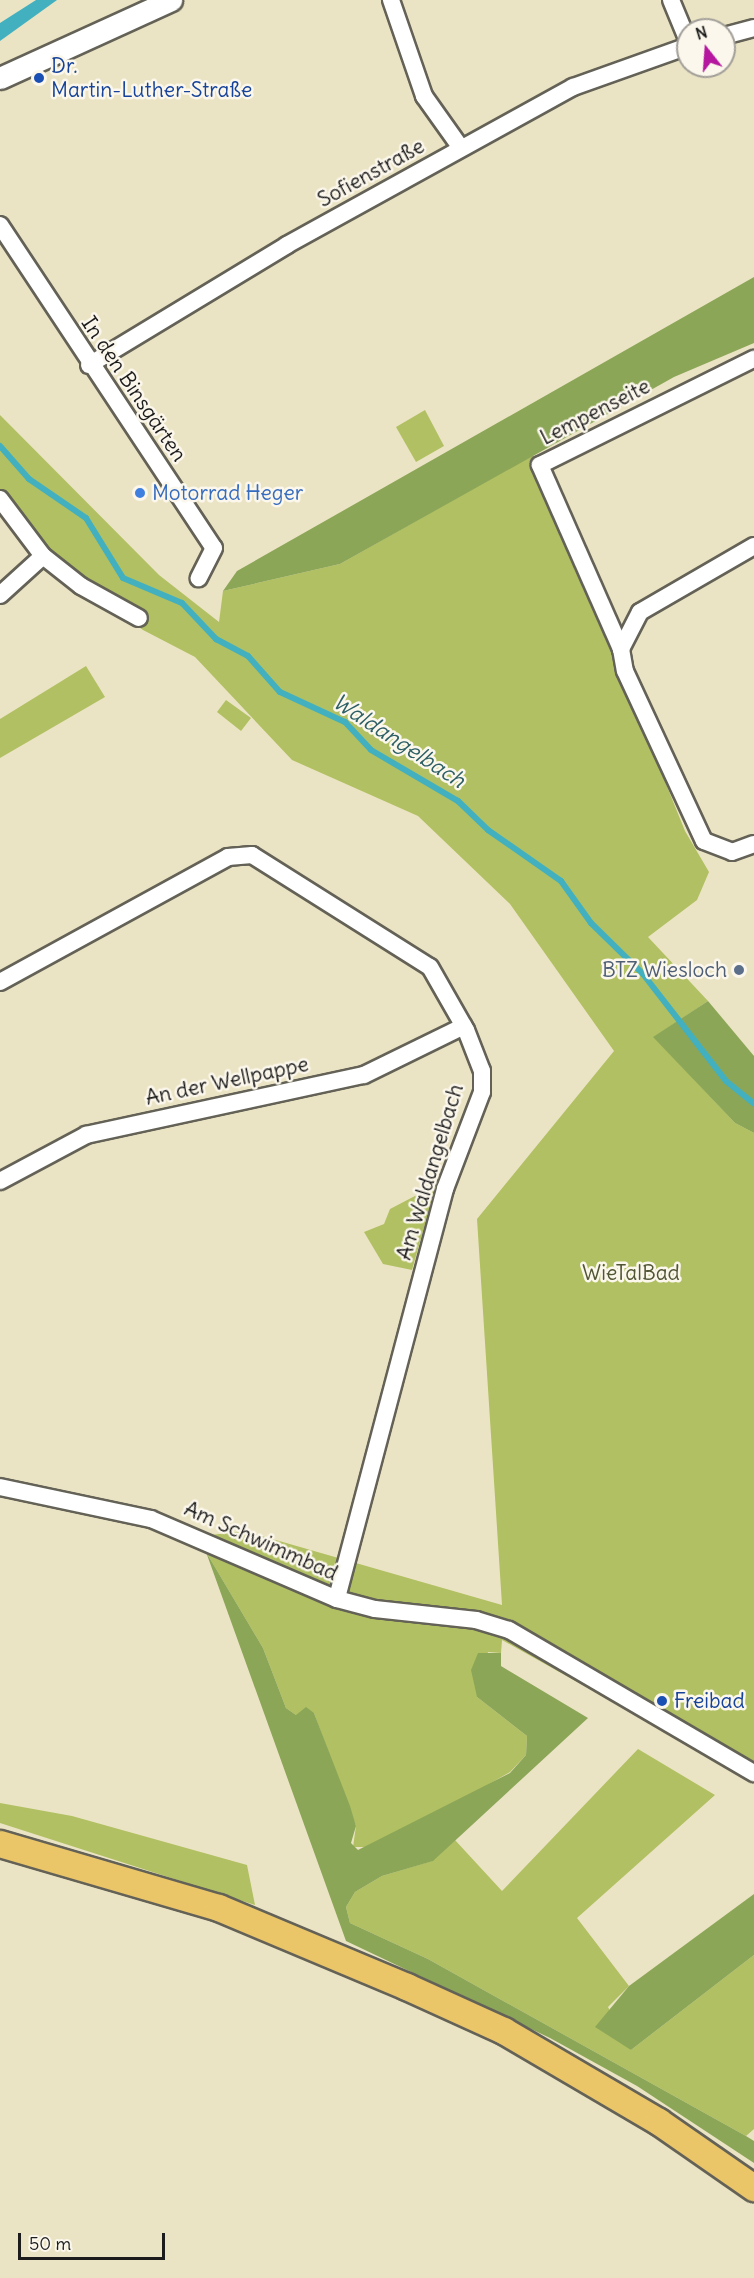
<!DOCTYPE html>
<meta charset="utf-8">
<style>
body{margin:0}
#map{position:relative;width:754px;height:2278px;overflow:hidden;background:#ebe4c4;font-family:Delius,sans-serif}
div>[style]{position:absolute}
.green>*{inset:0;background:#b1c062}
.forest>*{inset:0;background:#8ca658}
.water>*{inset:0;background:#42b0bf}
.stream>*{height:6px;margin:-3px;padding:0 3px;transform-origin:3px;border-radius:3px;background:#42b0bf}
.roads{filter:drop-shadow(2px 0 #646257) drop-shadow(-2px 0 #646257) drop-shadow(0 2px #646257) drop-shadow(0 -2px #646257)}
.minor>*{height:16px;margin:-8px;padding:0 8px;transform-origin:8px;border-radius:8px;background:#fff}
.tertiary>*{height:21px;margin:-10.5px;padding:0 10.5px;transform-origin:10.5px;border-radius:10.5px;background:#fff}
.primary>*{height:26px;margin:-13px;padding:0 13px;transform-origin:13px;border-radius:13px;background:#ebc669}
.dots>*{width:16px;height:16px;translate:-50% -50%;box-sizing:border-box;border:3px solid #fbf7ec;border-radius:50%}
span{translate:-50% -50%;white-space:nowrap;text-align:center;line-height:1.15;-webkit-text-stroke:5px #fbf7ec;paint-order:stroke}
.transit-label{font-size:21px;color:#164399}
.left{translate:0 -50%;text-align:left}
.street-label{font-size:21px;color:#1c1c1c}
.shop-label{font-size:21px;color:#366cbe}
.service-label{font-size:21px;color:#4e5e75}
.right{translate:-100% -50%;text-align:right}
.park-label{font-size:21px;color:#505534}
.water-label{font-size:22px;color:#2d5f65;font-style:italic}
.north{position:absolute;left:676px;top:18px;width:60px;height:60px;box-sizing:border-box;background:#fbf7ec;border:2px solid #a29f99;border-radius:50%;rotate:343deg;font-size:16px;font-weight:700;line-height:24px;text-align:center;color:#1c1c1c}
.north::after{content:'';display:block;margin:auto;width:21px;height:27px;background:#b5179e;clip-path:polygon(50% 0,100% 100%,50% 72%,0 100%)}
.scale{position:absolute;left:18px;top:2233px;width:147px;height:27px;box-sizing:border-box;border:3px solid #1c1c1c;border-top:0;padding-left:8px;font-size:18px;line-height:21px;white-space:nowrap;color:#1c1c1c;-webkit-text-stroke:4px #fbf7ec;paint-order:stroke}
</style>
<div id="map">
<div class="green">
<div style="clip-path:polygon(425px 410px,444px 446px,416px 462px,396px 427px)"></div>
<div style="clip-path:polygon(0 415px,159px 575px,219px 622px,223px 591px,340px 564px,533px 455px,685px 831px,709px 872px,697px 900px,648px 937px,708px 1001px,654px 1037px,735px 1123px,754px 1133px,754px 1781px,502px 1640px,501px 1653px,488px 1652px,477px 1697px,527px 1736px,526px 1755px,510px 1772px,449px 1807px,368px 1847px,353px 1847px,356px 1826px,314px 1713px,296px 1715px,286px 1708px,263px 1648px,206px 1552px,211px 1535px,244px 1531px,502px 1605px,477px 1219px,614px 1051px,510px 904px,418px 816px,292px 760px,195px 657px,143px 630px,81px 586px,0 499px)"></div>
<div style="clip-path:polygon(86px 666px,105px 697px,0 758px,0 719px)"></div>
<div style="clip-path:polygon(226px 700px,251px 718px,241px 731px,217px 712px)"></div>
<div style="clip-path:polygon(436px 1185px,412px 1270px,383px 1264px,364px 1232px,384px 1224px,390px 1209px)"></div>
<div style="clip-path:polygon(638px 1749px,715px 1795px,577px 1918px,629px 1986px,608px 2007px,631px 2050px,754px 1955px,754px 2129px,746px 2136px,428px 1959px,350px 1923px,346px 1907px,355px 1892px,382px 1876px,432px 1861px,455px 1840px,502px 1891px)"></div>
<div style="clip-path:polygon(0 1803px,72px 1816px,247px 1865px,255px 1905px,0 1823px)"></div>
</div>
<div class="forest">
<div style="clip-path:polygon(754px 277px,754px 343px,674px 377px,340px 564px,223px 591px,237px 571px)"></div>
<div style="clip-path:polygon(708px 1001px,754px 1056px,754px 1133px,735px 1123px,653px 1037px)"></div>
<div style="clip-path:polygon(206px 1552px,263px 1648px,286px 1708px,296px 1715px,306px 1707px,314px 1713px,350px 1806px,356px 1826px,351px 1843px,358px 1850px,510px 1773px,526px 1755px,527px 1736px,477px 1697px,471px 1670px,478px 1653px,501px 1653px,501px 1666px,588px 1718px,433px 1861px,382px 1876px,355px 1892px,346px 1907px,350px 1923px,428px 1959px,746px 2136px,754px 2141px,754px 2163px,637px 2086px,550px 2038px,346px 1941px)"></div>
<div style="clip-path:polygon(754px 1894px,754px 1955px,631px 2050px,595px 2027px,629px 1986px)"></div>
</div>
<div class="water">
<div style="clip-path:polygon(36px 0,57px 0,0 41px,0 23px)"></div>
</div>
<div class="stream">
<div style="left:0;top:446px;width:44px;rotate:48.7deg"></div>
<div style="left:29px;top:479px;width:69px;rotate:34.4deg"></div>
<div style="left:86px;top:518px;width:70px;rotate:58.3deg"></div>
<div style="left:123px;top:578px;width:64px;rotate:23deg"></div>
<div style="left:182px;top:603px;width:50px;rotate:46.6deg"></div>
<div style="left:216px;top:639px;width:36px;rotate:28deg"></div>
<div style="left:248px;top:656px;width:48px;rotate:48.4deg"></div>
<div style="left:280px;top:692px;width:72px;rotate:24.8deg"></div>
<div style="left:345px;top:722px;width:38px;rotate:47deg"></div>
<div style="left:371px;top:750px;width:101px;rotate:30.4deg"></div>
<div style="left:458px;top:801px;width:42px;rotate:44deg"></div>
<div style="left:488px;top:830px;width:89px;rotate:34.9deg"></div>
<div style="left:561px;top:881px;width:52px;rotate:54.5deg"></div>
<div style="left:591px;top:923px;width:73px;rotate:44.4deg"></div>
<div style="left:643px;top:974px;width:135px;rotate:52.2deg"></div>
<div style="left:726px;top:1081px;width:36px;rotate:39deg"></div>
</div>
<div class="roads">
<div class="minor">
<div style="left:391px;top:0;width:102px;rotate:71deg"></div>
<div style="left:424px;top:96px;width:64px;rotate:54.6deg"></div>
<div style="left:671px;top:0;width:44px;rotate:67.5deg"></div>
<div style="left:724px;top:36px;width:31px;rotate:-15deg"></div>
<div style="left:0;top:225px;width:387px;rotate:56.5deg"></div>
<div style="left:214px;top:548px;width:34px;rotate:117deg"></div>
<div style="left:89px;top:365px;width:232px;rotate:-31.2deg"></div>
<div style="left:287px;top:245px;width:327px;rotate:-28.9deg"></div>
<div style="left:573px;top:87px;width:122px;rotate:-19.6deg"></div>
<div style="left:0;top:499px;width:71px;rotate:53deg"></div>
<div style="left:43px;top:556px;width:48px;rotate:38.3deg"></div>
<div style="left:81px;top:586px;width:66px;rotate:28.9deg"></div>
<div style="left:754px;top:546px;width:132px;rotate:149.9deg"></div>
<div style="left:640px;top:612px;width:42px;rotate:117.2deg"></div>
<div style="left:621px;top:649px;width:22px;rotate:80deg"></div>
<div style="left:625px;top:671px;width:187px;rotate:65.1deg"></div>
<div style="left:704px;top:841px;width:30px;rotate:21deg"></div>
<div style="left:732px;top:852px;width:23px;rotate:-20deg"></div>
<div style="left:0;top:595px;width:58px;rotate:-42.2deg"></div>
<div style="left:621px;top:649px;width:201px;rotate:-113.8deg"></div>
<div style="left:540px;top:465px;width:239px;rotate:-26.4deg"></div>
<div style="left:0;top:982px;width:260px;rotate:-28.7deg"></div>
<div style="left:228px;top:857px;width:24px;rotate:-5deg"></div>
<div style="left:252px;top:855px;width:210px;rotate:32.2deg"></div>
<div style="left:430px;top:967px;width:73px;rotate:60.3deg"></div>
<div style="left:466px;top:1030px;width:44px;rotate:68.7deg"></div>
<div style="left:482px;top:1071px;width:21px;rotate:90deg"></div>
<div style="left:482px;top:1092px;width:104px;rotate:110.9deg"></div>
<div style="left:445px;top:1189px;width:424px;rotate:104.8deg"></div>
<div style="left:0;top:1181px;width:98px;rotate:-28.1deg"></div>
<div style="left:86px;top:1135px;width:284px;rotate:-12.2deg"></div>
<div style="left:364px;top:1075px;width:111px;rotate:-26.1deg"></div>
<div style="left:0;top:1487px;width:154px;rotate:12deg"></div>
<div style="left:151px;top:1519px;width:202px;rotate:23.3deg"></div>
<div style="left:337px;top:1599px;width:39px;rotate:15deg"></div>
<div style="left:375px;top:1609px;width:102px;rotate:6.2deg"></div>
<div style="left:476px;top:1620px;width:34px;rotate:17deg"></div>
<div style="left:509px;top:1630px;width:284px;rotate:30.3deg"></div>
</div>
<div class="tertiary">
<div style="left:0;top:78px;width:188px;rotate:-24.5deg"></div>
</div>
<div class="primary">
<div style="left:0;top:1844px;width:228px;rotate:16.3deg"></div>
<div style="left:219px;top:1908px;width:204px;rotate:22.8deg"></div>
<div style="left:407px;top:1987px;width:107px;rotate:24.4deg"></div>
<div style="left:504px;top:2031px;width:180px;rotate:30.4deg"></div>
<div style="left:659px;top:2122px;width:116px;rotate:34.8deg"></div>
</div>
</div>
<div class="dots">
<div style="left:39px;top:78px;background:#1a4fb4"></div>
<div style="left:140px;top:493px;background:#3f7fe0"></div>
<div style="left:739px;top:970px;background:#5c6f8a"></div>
<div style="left:662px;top:1701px;background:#1a4fb4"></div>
</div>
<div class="transit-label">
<span class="left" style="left:51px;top:78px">Dr.<br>Martin-Luther-Straße</span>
<span class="left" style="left:674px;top:1701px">Freibad</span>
</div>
<div class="street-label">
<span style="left:371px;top:173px;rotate:-29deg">Sofienstraße</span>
<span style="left:134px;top:389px;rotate:56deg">In den Binsgärten</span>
<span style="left:595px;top:412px;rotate:-27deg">Lempenseite</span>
<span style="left:227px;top:1081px;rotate:-12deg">An der Wellpappe</span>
<span style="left:430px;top:1172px;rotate:-73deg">Am Waldangelbach</span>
<span style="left:261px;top:1541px;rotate:24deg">Am Schwimmbad</span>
</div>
<div class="shop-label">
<span class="left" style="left:152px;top:493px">Motorrad Heger</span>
</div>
<div class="service-label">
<span class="right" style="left:727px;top:970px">BTZ Wiesloch</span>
</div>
<div class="park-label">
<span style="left:631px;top:1273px">WieTalBad</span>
</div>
<div class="water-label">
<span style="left:399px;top:741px;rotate:33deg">Waldangelbach</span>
</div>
<div class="north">N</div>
<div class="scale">50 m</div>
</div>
